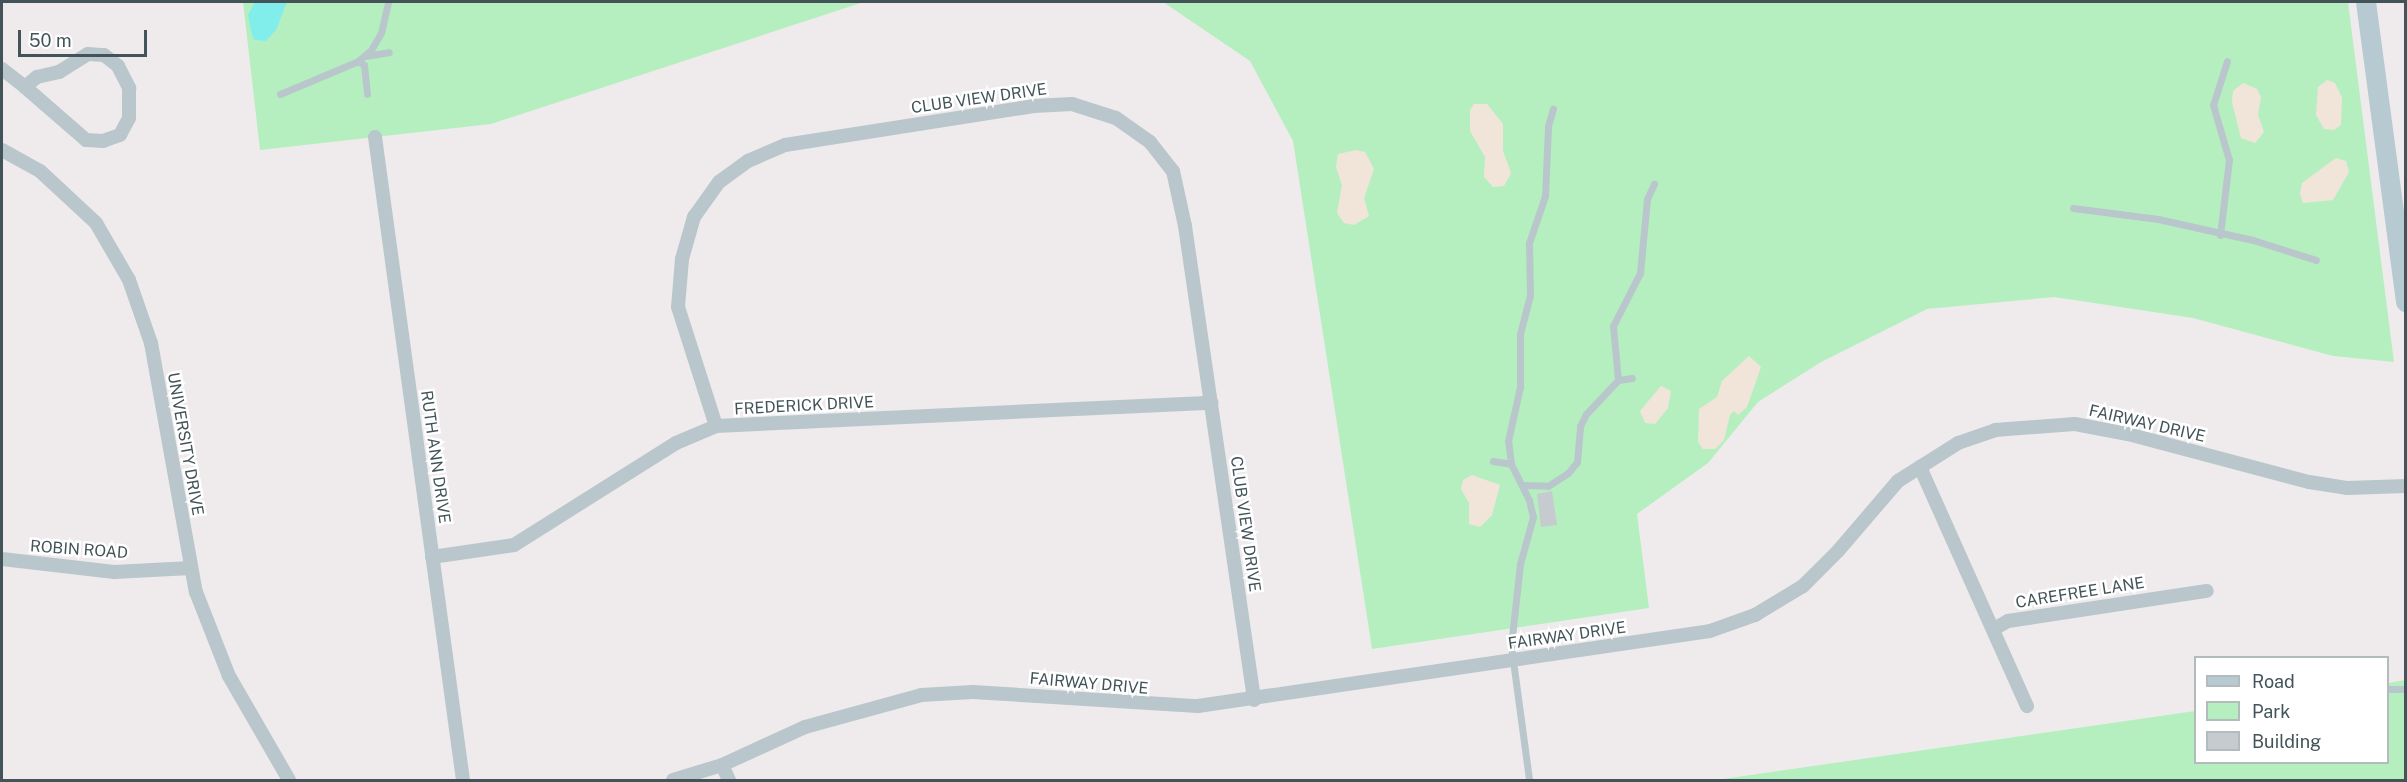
<!DOCTYPE html>
<style>
body{margin:0}
#map{position:relative;width:2407px;height:782px;overflow:hidden;background:#efebec;font-family:"Public Sans",sans-serif}
div>[style]{position:absolute}
.green>*{inset:0;background:#b6efbf}
.sand>*{inset:0;background:#f1e5da}
.water>*{inset:0;background:#81eeec}
.building>*{inset:0;background:#c5cbcf}
.lane>*{height:7px;margin:-3.5px;padding:0 3.5px;transform-origin:3.5px;border-radius:3.5px;background:#b9c7cc}
.street>*{height:14px;margin:-7px;padding:0 7px;transform-origin:7px;border-radius:7px;background:#b9c7cc}
.secondary>*{height:20px;margin:-10px;padding:0 10px;transform-origin:10px;border-radius:10px;background:#b8cad1}
span{translate:-50% -50%;white-space:nowrap;text-align:center;line-height:1.15;-webkit-text-stroke:5px #fff;paint-order:stroke}
.street-label{font-size:16px;color:#435459}
.frame{position:absolute;inset:0;border:3px solid #435459;pointer-events:none}
.legend{position:absolute;left:2194px;top:656px;width:195px;height:108px;box-sizing:border-box;background:#fff;border:2px solid #b4bbbd;margin:0;padding:8px 10px;list-style:none;font-size:18px;color:#435459}
.legend li{display:flex;align-items:center;gap:12px;height:30px}
.legend b{width:30px;border:2px solid #b4bbbd}
.scale{position:absolute;left:18px;top:30px;width:129px;height:27px;box-sizing:border-box;border:3px solid #435459;border-top:0;padding-left:8px;font-size:18px;line-height:21px;white-space:nowrap;color:#435459;-webkit-text-stroke:4px #fff;paint-order:stroke}
</style>
<div id="map">
<div class="green">
<div style="clip-path:polygon(243px 2px,864px 2px,491px 124px,260px 150px)"></div>
<div style="clip-path:polygon(1163px 2px,2348px 2px,2394px 362px,2333px 356px,2193px 318px,2054px 297px,1927px 309px,1821px 362px,1758px 402px,1708px 463px,1637px 514px,1649px 608px,1372px 649px,1293px 141px,1250px 61px)"></div>
<div style="clip-path:polygon(2405px 680px,2405px 780px,1716px 780px,2195px 711px,2196px 762px,2388px 762px,2388px 683px)"></div>
</div>
<div class="sand">
<div style="clip-path:polygon(2327px 80px,2335px 83px,2342px 98px,2341px 125px,2334px 130px,2324px 129px,2316px 115px,2318px 87px)"></div>
<div style="clip-path:polygon(2243px 83px,2257px 89px,2261px 97px,2258px 115px,2264px 132px,2255px 143px,2241px 138px,2232px 102px,2233px 91px)"></div>
<div style="clip-path:polygon(1474px 104px,1487px 104px,1503px 124px,1503px 151px,1511px 173px,1504px 186px,1493px 187px,1484px 177px,1485px 157px,1470px 131px,1470px 110px)"></div>
<div style="clip-path:polygon(1356px 150px,1365px 152px,1374px 169px,1364px 198px,1369px 216px,1354px 225px,1344px 223px,1337px 213px,1342px 185px,1336px 167px,1338px 154px)"></div>
<div style="clip-path:polygon(2336px 158px,2346px 161px,2349px 172px,2333px 200px,2303px 203px,2300px 194px,2302px 183px)"></div>
<div style="clip-path:polygon(1749px 356px,1761px 367px,1747px 407px,1738px 415px,1734px 411px,1730px 415px,1724px 440px,1715px 449px,1703px 449px,1698px 442px,1699px 409px,1717px 397px,1722px 381px)"></div>
<div style="clip-path:polygon(1661px 386px,1671px 391px,1668px 408px,1655px 424px,1645px 423px,1640px 411px)"></div>
<div style="clip-path:polygon(1472px 475px,1500px 485px,1492px 515px,1480px 527px,1469px 524px,1469px 503px,1461px 489px,1463px 480px)"></div>
</div>
<div class="water">
<div style="clip-path:polygon(255px 2px,287px 2px,276px 30px,266px 41px,254px 40px,251px 31px,248px 15px)"></div>
</div>
<div class="building">
<div style="clip-path:polygon(1552px 491px,1557px 525px,1541px 527px,1537px 494px)"></div>
</div>
<div class="lane">
<div style="left:365px;top:56px;width:24px;rotate:-9deg"></div>
<div style="left:358px;top:61px;width:7px;rotate:34deg"></div>
<div style="left:364px;top:65px;width:29px;rotate:84deg"></div>
<div style="left:280px;top:94px;width:85px;rotate:-22.9deg"></div>
<div style="left:358px;top:61px;width:17px;rotate:-40deg"></div>
<div style="left:371px;top:50px;width:20px;rotate:-60deg"></div>
<div style="left:381px;top:33px;width:32px;rotate:-77deg"></div>
<div style="left:2073px;top:208px;width:86px;rotate:7.4deg"></div>
<div style="left:2158px;top:219px;width:97px;rotate:12.5deg"></div>
<div style="left:2253px;top:240px;width:66px;rotate:17.6deg"></div>
<div style="left:2220px;top:235px;width:76px;rotate:-83.2deg"></div>
<div style="left:2229px;top:160px;width:57px;rotate:-106.2deg"></div>
<div style="left:2213px;top:105px;width:46px;rotate:-72.3deg"></div>
<div style="left:1618px;top:380px;width:14px;rotate:-8deg"></div>
<div style="left:1493px;top:461px;width:18px;rotate:9deg"></div>
<div style="left:1511px;top:464px;width:40px;rotate:63.4deg"></div>
<div style="left:1529px;top:500px;width:17px;rotate:77deg"></div>
<div style="left:1533px;top:517px;width:49px;rotate:105.5deg"></div>
<div style="left:1520px;top:564px;width:82px;rotate:96.3deg"></div>
<div style="left:1511px;top:646px;width:135px;rotate:82.3deg"></div>
<div style="left:1511px;top:464px;width:23px;rotate:-97deg"></div>
<div style="left:1508px;top:441px;width:55px;rotate:-77.5deg"></div>
<div style="left:1520px;top:387px;width:53px;rotate:-90deg"></div>
<div style="left:1520px;top:334px;width:40px;rotate:-75.6deg"></div>
<div style="left:1530px;top:295px;width:52px;rotate:-91.1deg"></div>
<div style="left:1529px;top:243px;width:50px;rotate:-71.2deg"></div>
<div style="left:1545px;top:196px;width:70px;rotate:-87.5deg"></div>
<div style="left:1548px;top:126px;width:18px;rotate:-74deg"></div>
<div style="left:1523px;top:485px;width:25px;rotate:2deg"></div>
<div style="left:1548px;top:486px;width:24px;rotate:-33deg"></div>
<div style="left:1568px;top:473px;width:14px;rotate:-51deg"></div>
<div style="left:1577px;top:462px;width:36px;rotate:-85deg"></div>
<div style="left:1580px;top:426px;width:13px;rotate:-63deg"></div>
<div style="left:1586px;top:414px;width:47px;rotate:-46.7deg"></div>
<div style="left:1618px;top:380px;width:54px;rotate:-95.3deg"></div>
<div style="left:1613px;top:326px;width:59px;rotate:-63deg"></div>
<div style="left:1640px;top:273px;width:74px;rotate:-84.6deg"></div>
<div style="left:1647px;top:199px;width:17px;rotate:-65deg"></div>
<div style="left:2388px;top:689px;width:18px"></div>
</div>
<div class="street">
<div style="left:88px;top:54px;width:16px;rotate:4deg"></div>
<div style="left:104px;top:55px;width:18px;rotate:38deg"></div>
<div style="left:118px;top:66px;width:25px;rotate:63deg"></div>
<div style="left:129px;top:88px;width:30px;rotate:90deg"></div>
<div style="left:129px;top:118px;width:19px;rotate:118deg"></div>
<div style="left:120px;top:135px;width:18px;rotate:161deg"></div>
<div style="left:103px;top:141px;width:17px;rotate:-177deg"></div>
<div style="left:86px;top:140px;width:81px;rotate:-139deg"></div>
<div style="left:25px;top:87px;width:16px;rotate:-40deg"></div>
<div style="left:37px;top:77px;width:23px;rotate:-13deg"></div>
<div style="left:59px;top:72px;width:34px;rotate:-32deg"></div>
<div style="left:2px;top:69px;width:29px;rotate:38deg"></div>
<div style="left:375px;top:137px;width:649px;rotate:82.21deg"></div>
<div style="left:2px;top:150px;width:43px;rotate:28.9deg"></div>
<div style="left:40px;top:171px;width:76px;rotate:42.9deg"></div>
<div style="left:96px;top:223px;width:66px;rotate:59.9deg"></div>
<div style="left:129px;top:280px;width:67px;rotate:70.8deg"></div>
<div style="left:151px;top:343px;width:253px;rotate:79.8deg"></div>
<div style="left:196px;top:592px;width:90px;rotate:68.6deg"></div>
<div style="left:229px;top:676px;width:120px;rotate:60deg"></div>
<div style="left:716px;top:426px;width:125px;rotate:-107.7deg"></div>
<div style="left:678px;top:307px;width:48px;rotate:-85.2deg"></div>
<div style="left:682px;top:259px;width:44px;rotate:-74.1deg"></div>
<div style="left:694px;top:217px;width:43px;rotate:-54.5deg"></div>
<div style="left:719px;top:182px;width:36px;rotate:-36deg"></div>
<div style="left:748px;top:161px;width:40px;rotate:-23.4deg"></div>
<div style="left:785px;top:145px;width:252px;rotate:-8.9deg"></div>
<div style="left:1034px;top:106px;width:38px;rotate:-3deg"></div>
<div style="left:1072px;top:104px;width:46px;rotate:17.7deg"></div>
<div style="left:1116px;top:118px;width:42px;rotate:35.2deg"></div>
<div style="left:1150px;top:142px;width:37px;rotate:52deg"></div>
<div style="left:1173px;top:171px;width:56px;rotate:77.7deg"></div>
<div style="left:1185px;top:226px;width:479px;rotate:81.7deg"></div>
<div style="left:1920px;top:467px;width:262px;rotate:65.9deg"></div>
<div style="left:432px;top:557px;width:83px;rotate:-8.3deg"></div>
<div style="left:514px;top:545px;width:191px;rotate:-32.2deg"></div>
<div style="left:676px;top:443px;width:43px;rotate:-23deg"></div>
<div style="left:716px;top:426px;width:496px;rotate:-2.7deg"></div>
<div style="left:2px;top:559px;width:113px;rotate:6.6deg"></div>
<div style="left:114px;top:572px;width:77px;rotate:-3deg"></div>
<div style="left:1994px;top:629px;width:16px;rotate:-30deg"></div>
<div style="left:2008px;top:621px;width:201px;rotate:-8.6deg"></div>
<div style="left:722px;top:765px;width:17px;rotate:65deg"></div>
<div style="left:673px;top:780px;width:51px;rotate:-17deg"></div>
<div style="left:722px;top:765px;width:91px;rotate:-24.6deg"></div>
<div style="left:805px;top:727px;width:120px;rotate:-15.4deg"></div>
<div style="left:921px;top:695px;width:52px;rotate:-3.3deg"></div>
<div style="left:973px;top:692px;width:225px;rotate:3.6deg"></div>
<div style="left:1198px;top:706px;width:517px;rotate:-8.33deg"></div>
<div style="left:1710px;top:631px;width:48px;rotate:-19.6deg"></div>
<div style="left:1755px;top:615px;width:56px;rotate:-31.1deg"></div>
<div style="left:1803px;top:586px;width:49px;rotate:-45deg"></div>
<div style="left:1838px;top:551px;width:92px;rotate:-49.4deg"></div>
<div style="left:1898px;top:481px;width:71px;rotate:-32.3deg"></div>
<div style="left:1958px;top:443px;width:39px;rotate:-19deg"></div>
<div style="left:1995px;top:430px;width:80px;rotate:-4.3deg"></div>
<div style="left:2075px;top:424px;width:54px;rotate:10.7deg"></div>
<div style="left:2128px;top:434px;width:187px;rotate:14.9deg"></div>
<div style="left:2309px;top:482px;width:38px;rotate:9deg"></div>
<div style="left:2347px;top:488px;width:59px;rotate:-1.9deg"></div>
</div>
<div class="secondary">
<div style="left:2366px;top:2px;width:303px;rotate:82.4deg"></div>
</div>
<div class="street-label">
<span style="left:979px;top:99px;rotate:-8deg">CLUB VIEW DRIVE</span>
<span style="left:804px;top:406px;rotate:-3deg">FREDERICK DRIVE</span>
<span style="left:2147px;top:424px;rotate:13deg">FAIRWAY DRIVE</span>
<span style="left:185px;top:444px;rotate:80deg">UNIVERSITY DRIVE</span>
<span style="left:435px;top:457px;rotate:82deg">RUTH ANN DRIVE</span>
<span style="left:1245px;top:524px;rotate:82deg">CLUB VIEW DRIVE</span>
<span style="left:79px;top:550px;rotate:4deg">ROBIN ROAD</span>
<span style="left:2080px;top:593px;rotate:-9deg">CAREFREE LANE</span>
<span style="left:1567px;top:636px;rotate:-8deg">FAIRWAY DRIVE</span>
<span style="left:1089px;top:684px;rotate:5deg">FAIRWAY DRIVE</span>
</div>
<div class="frame"></div>
<ul class="legend">
<li><b style="height:8px;background:#b8cad1"></b>Road</li>
<li><b style="height:16px;background:#b6efbf"></b>Park</li>
<li><b style="height:16px;background:#c5cbcf"></b>Building</li>
</ul>
<div class="scale">50 m</div>
</div>
